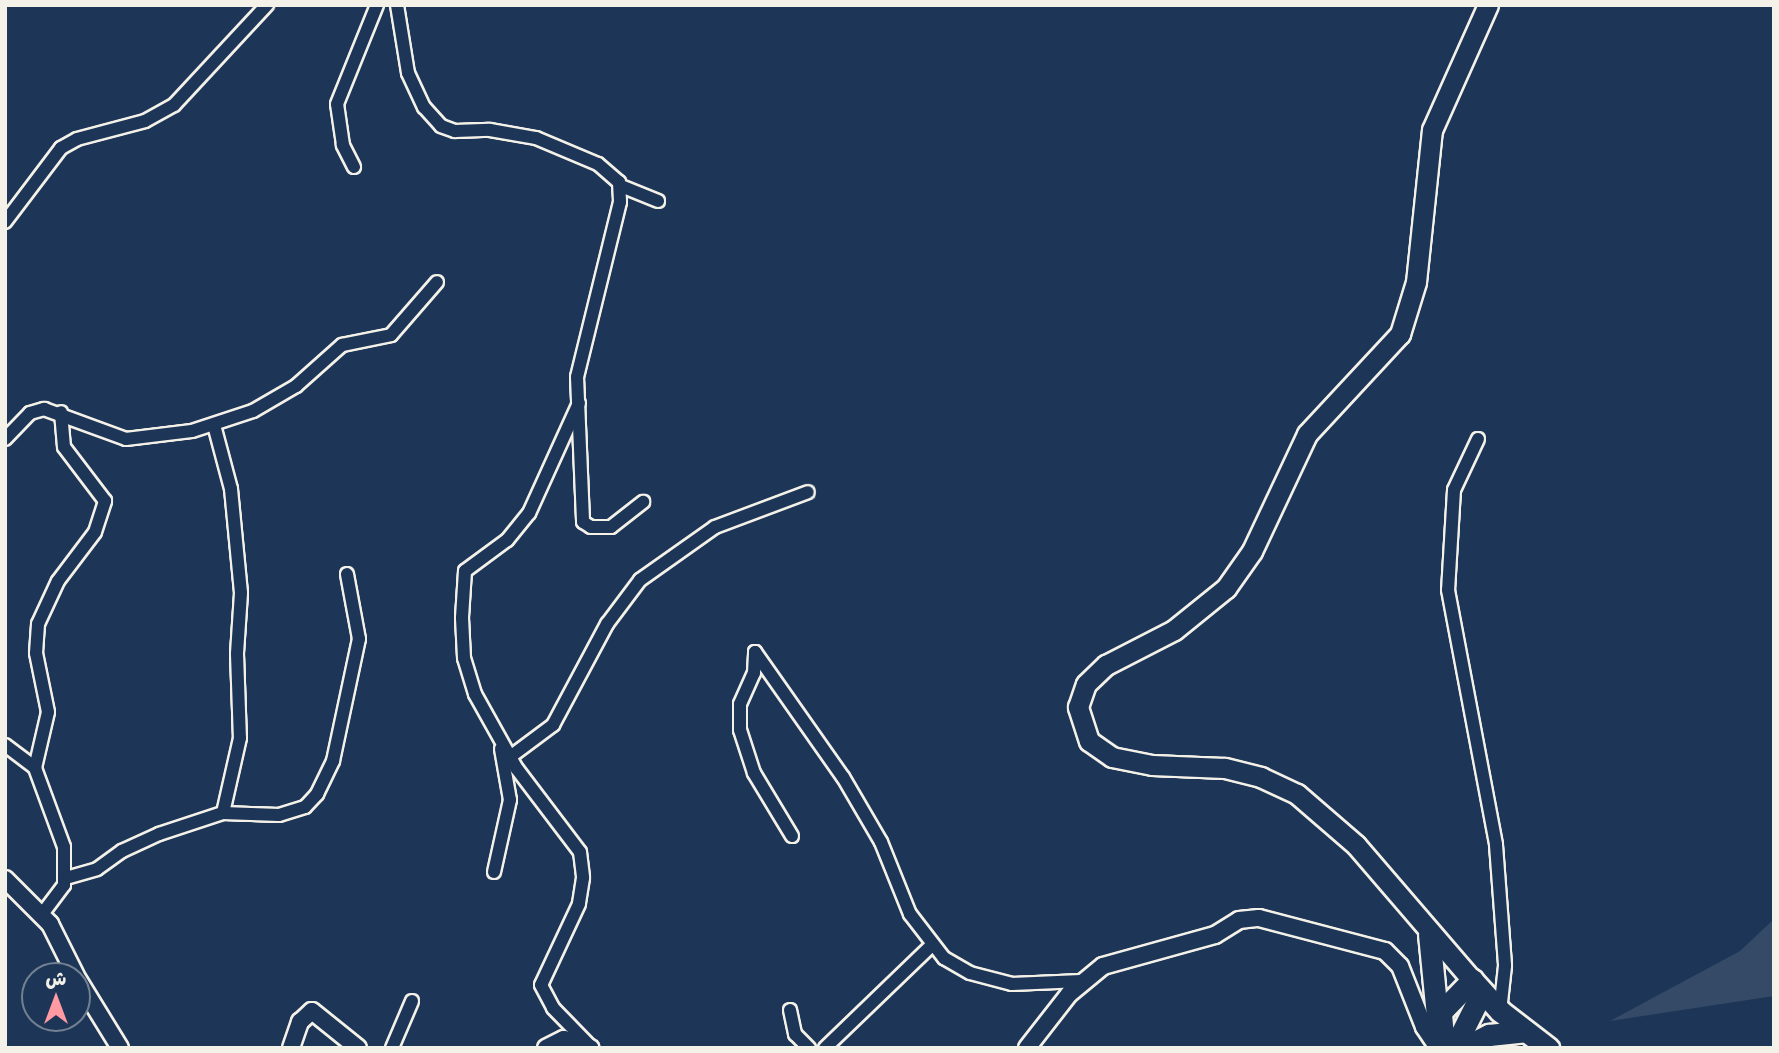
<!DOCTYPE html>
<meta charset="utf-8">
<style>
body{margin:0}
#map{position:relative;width:1779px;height:1053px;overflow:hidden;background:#1d3557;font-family:"Patrick Hand","Playpen Sans Arabic",sans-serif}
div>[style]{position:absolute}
.green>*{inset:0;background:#354a67}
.roads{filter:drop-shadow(2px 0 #f4f1e8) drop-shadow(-2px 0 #f4f1e8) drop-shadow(0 2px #f4f1e8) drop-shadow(0 -2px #f4f1e8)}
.minor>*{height:12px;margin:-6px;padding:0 6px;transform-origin:6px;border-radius:6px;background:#1d3557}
.tertiary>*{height:16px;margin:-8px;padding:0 8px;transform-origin:8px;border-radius:8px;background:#1d3557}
.secondary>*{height:19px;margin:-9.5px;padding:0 9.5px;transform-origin:9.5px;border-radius:9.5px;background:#1d3557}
.primary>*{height:21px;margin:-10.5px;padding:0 10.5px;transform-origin:10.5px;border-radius:10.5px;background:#1d3557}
span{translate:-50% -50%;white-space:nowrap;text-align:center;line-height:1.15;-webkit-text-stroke:5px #1d3557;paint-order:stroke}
.frame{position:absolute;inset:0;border:7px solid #f4f1e8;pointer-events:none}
.north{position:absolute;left:21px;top:962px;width:70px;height:70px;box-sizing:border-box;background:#1d3557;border:2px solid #738091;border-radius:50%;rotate:0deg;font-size:19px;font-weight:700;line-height:28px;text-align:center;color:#f4f1e8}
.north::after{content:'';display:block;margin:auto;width:24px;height:32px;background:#ff9aa2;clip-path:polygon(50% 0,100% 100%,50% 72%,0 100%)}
</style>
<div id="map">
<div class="green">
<div style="clip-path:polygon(1774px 919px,1774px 996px,1610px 1021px,1740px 951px)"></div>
</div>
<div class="roads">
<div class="minor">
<div style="left:397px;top:5px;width:69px;rotate:80.8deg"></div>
<div style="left:408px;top:73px;width:38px;rotate:65deg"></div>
<div style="left:424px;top:107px;width:25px;rotate:48deg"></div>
<div style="left:441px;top:126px;width:15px;rotate:20deg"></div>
<div style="left:455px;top:131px;width:35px;rotate:-2deg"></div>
<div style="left:490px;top:130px;width:47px;rotate:9.9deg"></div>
<div style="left:536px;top:138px;width:67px;rotate:22.8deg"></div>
<div style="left:598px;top:164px;width:28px;rotate:41deg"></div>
<div style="left:619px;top:182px;width:20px;rotate:87deg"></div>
<div style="left:620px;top:202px;width:180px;rotate:103.8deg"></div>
<div style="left:577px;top:377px;width:145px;rotate:87.6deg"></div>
<div style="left:583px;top:522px;width:9px;rotate:32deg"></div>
<div style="left:591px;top:527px;width:20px"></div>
<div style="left:611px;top:527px;width:41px;rotate:-38deg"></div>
<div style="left:354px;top:167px;width:25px;rotate:-117deg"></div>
<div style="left:343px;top:145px;width:41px;rotate:-98.3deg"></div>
<div style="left:337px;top:104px;width:107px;rotate:-68deg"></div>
<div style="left:621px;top:186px;width:40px;rotate:22deg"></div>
<div style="left:5px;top:222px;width:93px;rotate:-52.9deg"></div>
<div style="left:61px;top:148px;width:18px;rotate:-29deg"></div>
<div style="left:77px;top:139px;width:70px;rotate:-14.8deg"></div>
<div style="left:145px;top:121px;width:33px;rotate:-29deg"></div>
<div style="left:174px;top:105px;width:137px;rotate:-47.1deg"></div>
<div style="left:579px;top:403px;width:121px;rotate:114.4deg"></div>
<div style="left:529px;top:513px;width:35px;rotate:129deg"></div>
<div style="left:507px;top:540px;width:52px;rotate:143.6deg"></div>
<div style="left:465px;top:571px;width:47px;rotate:93.7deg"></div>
<div style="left:462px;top:618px;width:40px;rotate:87.1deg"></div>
<div style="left:464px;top:658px;width:38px;rotate:73deg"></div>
<div style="left:475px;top:694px;width:86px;rotate:60.8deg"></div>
<div style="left:517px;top:769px;width:104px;rotate:52.8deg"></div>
<div style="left:580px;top:852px;width:26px;rotate:83deg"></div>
<div style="left:583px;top:878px;width:26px;rotate:99deg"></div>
<div style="left:579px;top:904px;width:89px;rotate:115.1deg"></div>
<div style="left:541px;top:985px;width:26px;rotate:62deg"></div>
<div style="left:553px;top:1008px;width:56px;rotate:45.7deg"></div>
<div style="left:214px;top:425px;width:66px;rotate:75.1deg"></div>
<div style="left:231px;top:489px;width:104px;rotate:84.5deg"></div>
<div style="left:241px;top:593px;width:61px;rotate:93.8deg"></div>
<div style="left:237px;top:654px;width:84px;rotate:88deg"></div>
<div style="left:240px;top:738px;width:77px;rotate:102.8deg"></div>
<div style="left:5px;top:439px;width:36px;rotate:-46deg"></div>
<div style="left:30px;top:413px;width:15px;rotate:-16deg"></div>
<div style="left:44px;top:409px;width:87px;rotate:20.1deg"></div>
<div style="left:126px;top:439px;width:66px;rotate:-6.9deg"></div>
<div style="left:192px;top:431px;width:64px;rotate:-18.2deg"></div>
<div style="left:253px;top:411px;width:50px;rotate:-30.2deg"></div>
<div style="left:296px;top:386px;width:62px;rotate:-41.7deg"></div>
<div style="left:342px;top:345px;width:50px;rotate:-11.5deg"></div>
<div style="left:391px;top:335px;width:70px;rotate:-49deg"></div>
<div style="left:1478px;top:439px;width:56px;rotate:115.2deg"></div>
<div style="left:1454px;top:490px;width:100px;rotate:93.4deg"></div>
<div style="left:1448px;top:590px;width:259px;rotate:79.3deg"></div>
<div style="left:1496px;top:845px;width:121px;rotate:85.7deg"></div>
<div style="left:1505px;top:966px;width:45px;rotate:96.3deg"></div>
<div style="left:5px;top:745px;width:38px;rotate:37deg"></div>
<div style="left:35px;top:768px;width:84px;rotate:69.8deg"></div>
<div style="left:64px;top:847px;width:38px;rotate:90deg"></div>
<div style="left:64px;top:885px;width:38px;rotate:127deg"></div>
<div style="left:510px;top:757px;width:54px;rotate:-36.7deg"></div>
<div style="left:553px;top:725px;width:115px;rotate:-61.9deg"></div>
<div style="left:607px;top:624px;width:55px;rotate:-53.1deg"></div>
<div style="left:640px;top:580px;width:92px;rotate:-35.2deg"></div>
<div style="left:715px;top:527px;width:99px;rotate:-20.6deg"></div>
<div style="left:35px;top:768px;width:57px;rotate:-76.9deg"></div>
<div style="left:48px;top:712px;width:60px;rotate:-101.5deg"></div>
<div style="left:36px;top:653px;width:29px;rotate:-86deg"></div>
<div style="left:38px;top:624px;width:47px;rotate:-65.1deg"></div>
<div style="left:58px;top:581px;width:61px;rotate:-52.9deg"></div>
<div style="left:95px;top:532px;width:33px;rotate:-72deg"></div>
<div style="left:105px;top:501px;width:68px;rotate:-127.2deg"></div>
<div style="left:64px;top:447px;width:35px;rotate:-95deg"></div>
<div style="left:792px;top:836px;width:74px;rotate:-121.1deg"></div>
<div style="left:754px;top:773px;width:45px;rotate:-108deg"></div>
<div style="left:740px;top:730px;width:26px;rotate:-90deg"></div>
<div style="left:740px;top:704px;width:34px;rotate:-66deg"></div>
<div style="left:754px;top:673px;width:21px;rotate:-87deg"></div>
<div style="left:755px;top:652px;width:153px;rotate:54.9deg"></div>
<div style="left:843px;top:777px;width:75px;rotate:59.7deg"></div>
<div style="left:881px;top:842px;width:78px;rotate:68.1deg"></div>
<div style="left:910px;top:914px;width:56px;rotate:52.3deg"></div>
<div style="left:944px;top:958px;width:30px;rotate:30deg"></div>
<div style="left:970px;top:973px;width:43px;rotate:14.7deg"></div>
<div style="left:1012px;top:984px;width:69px;rotate:-2.5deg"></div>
<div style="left:494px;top:872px;width:74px;rotate:-77.5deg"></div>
<div style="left:510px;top:800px;width:52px;rotate:-100deg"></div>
<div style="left:66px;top:878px;width:32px;rotate:-16deg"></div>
<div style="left:97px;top:869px;width:31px;rotate:-36deg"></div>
<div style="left:122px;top:851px;width:41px;rotate:-24.7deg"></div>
<div style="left:159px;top:834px;width:67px;rotate:-18.2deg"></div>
<div style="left:223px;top:813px;width:56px;rotate:2deg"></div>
<div style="left:279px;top:815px;width:27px;rotate:-17deg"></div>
<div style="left:305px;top:807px;width:18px;rotate:-47deg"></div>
<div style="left:317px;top:794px;width:37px;rotate:-64deg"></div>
<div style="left:333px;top:761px;width:125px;rotate:-78deg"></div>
<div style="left:359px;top:639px;width:66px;rotate:-100.5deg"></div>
<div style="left:790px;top:1010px;width:25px;rotate:78deg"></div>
<div style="left:795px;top:1034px;width:20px;rotate:45deg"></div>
<div style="left:392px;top:1048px;width:51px;rotate:-66.9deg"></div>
<div style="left:825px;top:1048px;width:149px;rotate:-43.9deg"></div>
</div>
<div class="tertiary">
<div style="left:5px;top:879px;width:64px;rotate:45deg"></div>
<div style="left:50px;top:924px;width:58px;rotate:63.4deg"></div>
<div style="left:77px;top:978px;width:82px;rotate:58.4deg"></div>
<div style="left:291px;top:1048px;width:28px;rotate:-71deg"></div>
<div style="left:300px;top:1022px;width:16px;rotate:-43deg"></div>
<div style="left:312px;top:1011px;width:59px;rotate:38.8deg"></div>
<div style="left:546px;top:1048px;width:20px;rotate:-27deg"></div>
<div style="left:564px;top:1039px;width:28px;rotate:19deg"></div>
<div style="left:1027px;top:1048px;width:68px;rotate:-52.1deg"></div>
<div style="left:1069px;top:994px;width:44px;rotate:-39.5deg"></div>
<div style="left:1103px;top:966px;width:116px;rotate:-15.5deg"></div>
<div style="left:1215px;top:935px;width:28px;rotate:-32deg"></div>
<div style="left:1239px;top:920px;width:20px;rotate:-6deg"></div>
<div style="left:1259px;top:918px;width:130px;rotate:14.7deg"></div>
<div style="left:1385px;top:951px;width:21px;rotate:45deg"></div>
<div style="left:1400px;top:966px;width:66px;rotate:68.5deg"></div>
<div style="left:1424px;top:1027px;width:25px;rotate:56deg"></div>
</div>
<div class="secondary">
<div style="left:1472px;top:980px;width:178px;rotate:-130.7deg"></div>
<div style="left:1356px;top:845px;width:78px;rotate:-139.2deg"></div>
<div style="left:1297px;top:794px;width:40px;rotate:-155deg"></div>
<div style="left:1261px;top:777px;width:38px;rotate:-166deg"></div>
<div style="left:1224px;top:768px;width:72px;rotate:-177.6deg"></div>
<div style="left:1152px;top:765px;width:41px;rotate:-168.7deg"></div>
<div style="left:1112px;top:757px;width:28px;rotate:-145deg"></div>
<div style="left:1089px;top:741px;width:36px;rotate:-108deg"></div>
<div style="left:1078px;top:707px;width:24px;rotate:-71deg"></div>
<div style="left:1086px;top:684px;width:28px;rotate:-44deg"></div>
<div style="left:1106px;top:665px;width:76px;rotate:-27.2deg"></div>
<div style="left:1174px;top:630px;width:67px;rotate:-38.9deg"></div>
<div style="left:1226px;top:588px;width:45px;rotate:-54.9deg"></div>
<div style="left:1252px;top:551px;width:129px;rotate:-64.8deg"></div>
<div style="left:1307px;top:434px;width:137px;rotate:-47.1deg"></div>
<div style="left:1400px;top:334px;width:54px;rotate:-72.9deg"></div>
<div style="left:1416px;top:282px;width:153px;rotate:-84deg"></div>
<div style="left:1432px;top:130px;width:137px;rotate:-65.9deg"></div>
</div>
<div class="primary">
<div style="left:1429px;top:934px;width:91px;rotate:84.4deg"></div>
<div style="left:1444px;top:1048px;width:36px;rotate:-95deg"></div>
<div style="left:1441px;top:1012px;width:45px;rotate:-45.9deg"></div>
<div style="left:1472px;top:980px;width:42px;rotate:47.9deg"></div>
<div style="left:1500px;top:1011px;width:61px;rotate:37.6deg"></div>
<div style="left:1454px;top:1048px;width:63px;rotate:-63.4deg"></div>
<div style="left:1463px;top:1048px;width:29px;rotate:-27deg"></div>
<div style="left:1489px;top:1035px;width:36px;rotate:-6deg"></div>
</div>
</div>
<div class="frame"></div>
<div class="north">ش</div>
</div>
